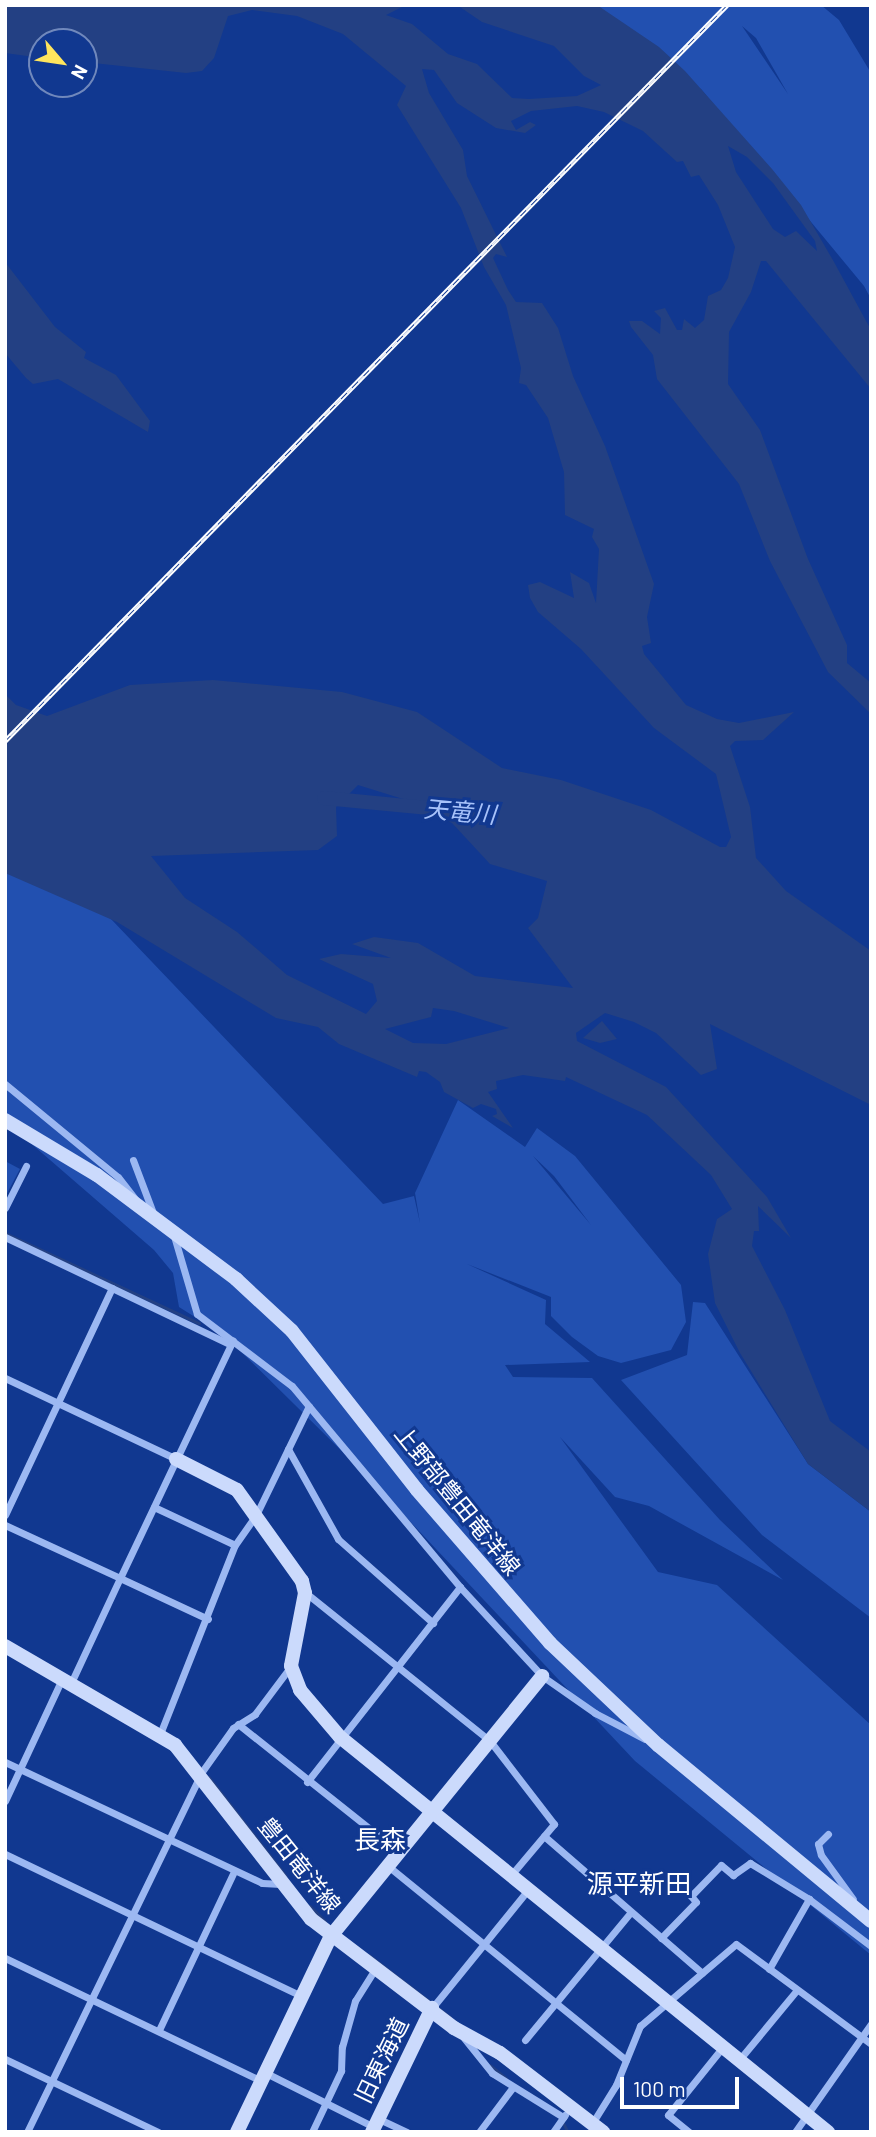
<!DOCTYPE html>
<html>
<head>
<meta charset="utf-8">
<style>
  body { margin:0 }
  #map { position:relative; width:876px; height:2137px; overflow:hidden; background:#113890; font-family:Barlow,"Noto Sans JP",sans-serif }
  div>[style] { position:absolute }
  .green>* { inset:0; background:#2250b0 }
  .water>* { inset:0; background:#234083 }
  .stream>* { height:2.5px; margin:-1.25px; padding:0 1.25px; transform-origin:1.25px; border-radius:1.25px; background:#234083 }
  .river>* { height:14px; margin:-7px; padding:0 7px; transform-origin:7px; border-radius:7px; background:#234083 }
  .street>* { height:7px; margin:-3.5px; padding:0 3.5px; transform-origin:3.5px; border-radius:3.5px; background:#9cb8f2 }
  .secondary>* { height:14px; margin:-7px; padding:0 7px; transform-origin:7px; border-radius:7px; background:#cbdafc }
  .rail>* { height:5px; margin-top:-2.5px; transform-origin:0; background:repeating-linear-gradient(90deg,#113890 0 8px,#fff 0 16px); box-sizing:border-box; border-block:2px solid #fff }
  span { translate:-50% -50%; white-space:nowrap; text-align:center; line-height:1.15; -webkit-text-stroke:6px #113890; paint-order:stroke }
  .street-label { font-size:23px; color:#fff }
  .water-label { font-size:24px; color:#a7c2fa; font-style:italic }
  .quarter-label { font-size:26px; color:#fff }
  .frame { position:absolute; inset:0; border:7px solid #fff; pointer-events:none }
  .north { position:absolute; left:28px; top:28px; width:70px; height:70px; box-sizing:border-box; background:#113890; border:2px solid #7088bc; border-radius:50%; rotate:119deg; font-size:19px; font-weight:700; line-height:28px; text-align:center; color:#fff }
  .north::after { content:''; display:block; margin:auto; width:24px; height:32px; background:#ffe55d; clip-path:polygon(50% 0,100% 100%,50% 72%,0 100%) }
  .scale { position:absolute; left:620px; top:2077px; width:119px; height:32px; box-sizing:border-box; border:4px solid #fff; border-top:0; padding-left:9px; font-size:21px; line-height:24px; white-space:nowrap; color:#fff; -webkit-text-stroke:5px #113890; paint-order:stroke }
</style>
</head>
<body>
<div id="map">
  <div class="green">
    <div style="clip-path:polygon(evenodd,569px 5px,821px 5px,839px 20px,871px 73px,871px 299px,864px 286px,701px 89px,569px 5px,742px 26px,756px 38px,788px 94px,742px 26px)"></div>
    <div style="clip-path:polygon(evenodd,5px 859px,111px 919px,383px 1204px,414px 1196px,420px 1223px,415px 1193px,458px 1100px,525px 1147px,537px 1128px,575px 1156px,681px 1285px,686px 1322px,671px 1350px,621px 1363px,598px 1356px,572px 1337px,551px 1316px,551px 1297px,467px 1264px,546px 1300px,545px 1324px,590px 1362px,505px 1365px,513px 1377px,592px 1378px,720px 1520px,783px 1580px,649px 1506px,615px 1497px,560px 1437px,658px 1572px,717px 1585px,871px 1725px,871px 1955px,635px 1761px,374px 1483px,225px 1336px,179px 1307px,173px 1273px,154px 1250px,5px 1121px,5px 859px,533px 1156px,554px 1176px,591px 1225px,533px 1156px)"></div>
    <div style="clip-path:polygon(5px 1161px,20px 1169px,5px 1197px)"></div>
    <div style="clip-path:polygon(693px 1302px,705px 1303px,808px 1464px,871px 1512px,871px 1618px,762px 1535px,621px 1380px,687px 1355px)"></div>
  </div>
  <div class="water">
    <div style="clip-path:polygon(evenodd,5px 5px,406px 5px,386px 15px,412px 24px,448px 54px,477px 64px,512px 98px,529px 99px,577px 96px,601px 85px,584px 76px,554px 46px,482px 22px,457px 5px,597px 5px,659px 47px,685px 71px,772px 169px,801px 205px,834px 262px,871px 330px,871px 389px,766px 261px,761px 261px,751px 292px,729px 332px,728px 384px,760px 430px,808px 559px,847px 645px,847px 663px,871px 683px,871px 714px,828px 672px,770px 561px,739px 484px,657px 379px,653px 355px,631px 327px,629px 321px,642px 321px,660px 334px,661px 318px,654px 311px,665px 308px,677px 330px,682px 330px,684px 319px,695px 328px,704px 320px,708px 296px,721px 290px,728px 278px,735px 247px,718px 205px,699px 175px,691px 177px,683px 161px,677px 162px,643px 131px,604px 112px,577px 106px,531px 111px,511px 121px,516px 130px,530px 122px,536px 125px,525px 133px,496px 128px,457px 103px,434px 70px,422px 69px,429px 93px,463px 150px,467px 176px,507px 257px,496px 254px,493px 258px,508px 290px,516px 302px,542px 303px,558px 328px,573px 376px,605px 446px,654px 584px,647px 617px,651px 643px,642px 646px,644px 654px,686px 705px,717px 719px,739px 723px,794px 712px,763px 740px,735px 741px,730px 746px,750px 807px,756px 858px,786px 891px,871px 951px,871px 1105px,710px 1024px,717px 1069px,701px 1075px,656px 1033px,634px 1022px,605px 1013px,576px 1033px,577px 1041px,666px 1087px,767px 1197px,791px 1238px,758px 1206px,759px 1231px,754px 1231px,752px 1246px,785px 1310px,830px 1421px,871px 1452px,871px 1512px,808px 1464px,740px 1353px,715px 1303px,708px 1254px,717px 1219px,732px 1209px,711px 1175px,647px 1115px,566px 1077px,565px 1081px,523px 1075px,496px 1081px,497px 1089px,488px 1092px,513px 1128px,492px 1116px,497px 1114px,496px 1109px,481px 1104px,473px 1108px,444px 1092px,440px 1082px,426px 1072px,419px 1071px,417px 1077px,339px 1044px,318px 1027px,276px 1018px,117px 922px,5px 873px,5px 694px,16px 705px,47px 716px,130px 685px,213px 680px,342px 692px,417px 712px,502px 768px,561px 780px,651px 810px,720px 847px,726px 847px,731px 837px,716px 774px,654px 728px,581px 649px,538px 612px,530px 598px,528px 585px,540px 582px,574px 598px,570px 572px,589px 583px,596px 603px,599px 549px,592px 537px,594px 529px,565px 515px,564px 472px,548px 418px,526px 385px,519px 383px,521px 368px,506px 305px,484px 267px,461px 208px,397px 105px,406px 86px,343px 34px,297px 16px,252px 10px,228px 16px,214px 58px,202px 71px,186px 73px,84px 62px,84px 42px,42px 42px,42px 58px,5px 53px,5px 5px,728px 146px,747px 157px,773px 183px,815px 241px,817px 251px,796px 231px,785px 237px,773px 229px,736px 172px,728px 146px,5px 5px,358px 785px,403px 799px,452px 823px,490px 864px,547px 881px,538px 918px,528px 928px,573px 988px,475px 976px,418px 943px,374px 937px,352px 944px,391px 958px,341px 954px,319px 959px,373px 984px,377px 1001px,366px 1014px,287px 975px,237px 932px,185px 898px,151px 856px,318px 850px,337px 836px,336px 807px,358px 785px,5px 5px,433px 1008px,454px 1011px,509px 1028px,446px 1044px,413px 1043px,385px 1029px,431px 1017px,433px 1008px)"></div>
    <div style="clip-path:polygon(5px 262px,55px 327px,86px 352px,84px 358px,116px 375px,150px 421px,148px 432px,58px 379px,33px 384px,26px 378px,5px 353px)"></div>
    <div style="clip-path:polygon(602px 1021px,617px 1039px,600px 1043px,583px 1038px)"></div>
  </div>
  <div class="stream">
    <div style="left:5px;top:1233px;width:214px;rotate:24.9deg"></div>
    <div style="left:209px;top:1777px;width:125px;rotate:52.1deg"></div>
    <div style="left:310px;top:1906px;width:21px;rotate:45deg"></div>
    <div style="left:369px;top:1955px;width:102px;rotate:37.4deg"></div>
    <div style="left:490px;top:2065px;width:21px;rotate:39deg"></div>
    <div style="left:563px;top:2122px;width:11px;rotate:63deg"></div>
  </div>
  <div class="river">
    <div style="left:324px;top:798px;width:116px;rotate:5.5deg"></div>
  </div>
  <div class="street">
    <div style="left:5px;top:1084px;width:146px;rotate:39.5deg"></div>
    <div style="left:118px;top:1177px;width:29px;rotate:52deg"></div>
    <div style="left:133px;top:1160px;width:57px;rotate:69.3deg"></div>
    <div style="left:5px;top:1208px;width:47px;rotate:-63.4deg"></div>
    <div style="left:174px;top:1236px;width:81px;rotate:73.6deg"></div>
    <div style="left:197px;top:1314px;width:119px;rotate:37.2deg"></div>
    <div style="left:292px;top:1386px;width:262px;rotate:50.1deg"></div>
    <div style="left:460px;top:1587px;width:121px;rotate:47.3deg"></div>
    <div style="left:542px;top:1676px;width:65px;rotate:34.9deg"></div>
    <div style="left:595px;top:1713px;width:56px;rotate:27.5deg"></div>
    <div style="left:5px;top:1237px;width:250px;rotate:25.5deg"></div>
    <div style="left:5px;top:1378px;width:189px;rotate:25.3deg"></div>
    <div style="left:288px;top:1449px;width:103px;rotate:60.9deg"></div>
    <div style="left:338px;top:1539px;width:127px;rotate:41.5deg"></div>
    <div style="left:154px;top:1507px;width:89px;rotate:25.1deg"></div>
    <div style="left:5px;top:1515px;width:251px;rotate:-64.8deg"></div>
    <div style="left:5px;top:1525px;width:127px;rotate:24.7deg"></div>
    <div style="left:120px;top:1578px;width:263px;rotate:-64.6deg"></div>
    <div style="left:306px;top:1593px;width:236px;rotate:38.8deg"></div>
    <div style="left:490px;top:1741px;width:105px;rotate:52.4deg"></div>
    <div style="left:554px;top:1824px;width:67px;rotate:130.1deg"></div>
    <div style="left:71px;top:1683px;width:116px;rotate:-65deg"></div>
    <div style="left:120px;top:1578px;width:97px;rotate:25deg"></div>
    <div style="left:238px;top:1724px;width:206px;rotate:38.5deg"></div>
    <div style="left:160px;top:1734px;width:203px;rotate:-68.4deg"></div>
    <div style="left:235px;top:1545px;width:37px;rotate:-55deg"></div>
    <div style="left:256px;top:1515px;width:121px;rotate:-64.1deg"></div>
    <div style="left:5px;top:1762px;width:284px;rotate:25.2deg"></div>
    <div style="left:262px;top:1883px;width:19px;rotate:3deg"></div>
    <div style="left:307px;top:1782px;width:248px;rotate:-51.9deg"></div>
    <div style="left:5px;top:1801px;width:135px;rotate:-65deg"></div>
    <div style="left:828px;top:1834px;width:14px;rotate:135deg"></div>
    <div style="left:818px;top:1844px;width:11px;rotate:75deg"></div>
    <div style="left:821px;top:1855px;width:54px;rotate:54deg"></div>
    <div style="left:544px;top:1836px;width:209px;rotate:40.9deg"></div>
    <div style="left:5px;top:1854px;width:329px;rotate:25.6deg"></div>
    <div style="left:388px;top:1866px;width:307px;rotate:39.2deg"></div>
    <div style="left:661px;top:1938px;width:50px;rotate:-45.8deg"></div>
    <div style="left:696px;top:1902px;width:8px;rotate:-130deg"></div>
    <div style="left:691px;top:1896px;width:43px;rotate:-45.9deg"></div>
    <div style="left:721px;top:1865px;width:16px;rotate:40deg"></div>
    <div style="left:733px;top:1875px;width:21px;rotate:-35deg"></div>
    <div style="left:750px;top:1863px;width:69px;rotate:31.4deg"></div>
    <div style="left:809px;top:1899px;width:78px;rotate:37.2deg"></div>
    <div style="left:5px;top:1958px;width:285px;rotate:25.6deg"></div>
    <div style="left:769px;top:1969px;width:81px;rotate:-60.3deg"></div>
    <div style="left:432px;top:2008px;width:151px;rotate:-50.9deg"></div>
    <div style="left:159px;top:2030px;width:176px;rotate:-64.7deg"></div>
    <div style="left:464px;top:2038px;width:45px;rotate:51.3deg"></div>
    <div style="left:492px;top:2073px;width:84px;rotate:31.8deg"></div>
    <div style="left:525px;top:2040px;width:165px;rotate:-50.4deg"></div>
    <div style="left:5px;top:2059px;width:170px;rotate:25.5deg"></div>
    <div style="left:739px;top:2060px;width:91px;rotate:-50.4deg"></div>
    <div style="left:266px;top:2073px;width:121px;rotate:26.6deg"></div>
    <div style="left:379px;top:2119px;width:31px;rotate:25deg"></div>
    <div style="left:593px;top:2122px;width:44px;rotate:-58.1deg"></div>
    <div style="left:616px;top:2085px;width:64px;rotate:-67.9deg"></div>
    <div style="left:640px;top:2026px;width:126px;rotate:-40.5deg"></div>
    <div style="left:736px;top:1944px;width:168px;rotate:36.5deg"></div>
    <div style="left:27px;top:2132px;width:399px;rotate:-64.1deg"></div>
    <div style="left:201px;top:1773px;width:55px;rotate:-54.6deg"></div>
    <div style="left:233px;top:1728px;width:26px;rotate:-32deg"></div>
    <div style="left:255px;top:1714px;width:60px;rotate:-53.1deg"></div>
    <div style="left:312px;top:2132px;width:68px;rotate:-64.6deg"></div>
    <div style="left:341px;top:2071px;width:24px;rotate:-88deg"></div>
    <div style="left:342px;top:2047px;width:48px;rotate:-74.2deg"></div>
    <div style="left:355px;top:2001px;width:38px;rotate:-58deg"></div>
    <div style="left:479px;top:2132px;width:56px;rotate:-52.9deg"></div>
    <div style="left:553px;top:2132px;width:21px;rotate:-55deg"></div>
    <div style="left:689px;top:2132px;width:27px;rotate:-141deg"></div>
    <div style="left:668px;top:2115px;width:86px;rotate:-51.1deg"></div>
    <div style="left:795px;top:2132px;width:132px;rotate:-54.9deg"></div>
  </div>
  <div class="secondary">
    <div style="left:5px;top:1120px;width:107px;rotate:30.9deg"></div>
    <div style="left:97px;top:1175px;width:174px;rotate:36.8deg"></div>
    <div style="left:236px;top:1279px;width:76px;rotate:42.9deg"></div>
    <div style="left:292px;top:1331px;width:202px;rotate:51.8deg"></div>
    <div style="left:417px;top:1490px;width:203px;rotate:49deg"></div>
    <div style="left:550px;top:1643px;width:149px;rotate:43.4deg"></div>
    <div style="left:658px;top:1745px;width:276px;rotate:39.6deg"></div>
    <div style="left:176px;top:1459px;width:68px;rotate:26.9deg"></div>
    <div style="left:237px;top:1490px;width:112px;rotate:54.5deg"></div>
    <div style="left:302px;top:1581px;width:12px;rotate:76deg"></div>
    <div style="left:305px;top:1593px;width:74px;rotate:100.9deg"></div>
    <div style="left:291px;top:1666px;width:26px;rotate:69deg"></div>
    <div style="left:300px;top:1690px;width:62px;rotate:49.6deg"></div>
    <div style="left:340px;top:1737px;width:628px;rotate:38.99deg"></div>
    <div style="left:5px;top:1646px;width:197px;rotate:30.2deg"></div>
    <div style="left:175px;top:1745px;width:221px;rotate:52deg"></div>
    <div style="left:311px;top:1919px;width:180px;rotate:37.3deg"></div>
    <div style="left:454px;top:2028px;width:52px;rotate:28.5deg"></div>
    <div style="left:500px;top:2053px;width:130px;rotate:37.5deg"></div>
    <div style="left:237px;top:2132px;width:217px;rotate:-64.4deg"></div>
    <div style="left:331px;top:1936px;width:335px;rotate:-50.9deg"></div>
    <div style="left:372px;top:2132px;width:138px;rotate:-64.2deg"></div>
  </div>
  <div class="rail">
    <div style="left:5px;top:741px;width:1031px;rotate:-45.55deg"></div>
  </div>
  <div class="street-label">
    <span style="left:458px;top:1500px;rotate:51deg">上野部豊田竜洋線</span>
    <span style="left:300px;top:1865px;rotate:51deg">豊田竜洋線</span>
    <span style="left:381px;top:2060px;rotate:-64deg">旧東海道</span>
  </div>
  <div class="water-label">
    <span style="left:460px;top:811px;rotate:5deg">天竜川</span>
  </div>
  <div class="quarter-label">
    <span style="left:380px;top:1839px">長森</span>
    <span style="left:639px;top:1883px">源平新田</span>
  </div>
  <div class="frame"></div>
  <div class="north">N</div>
  <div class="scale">100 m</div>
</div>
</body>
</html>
